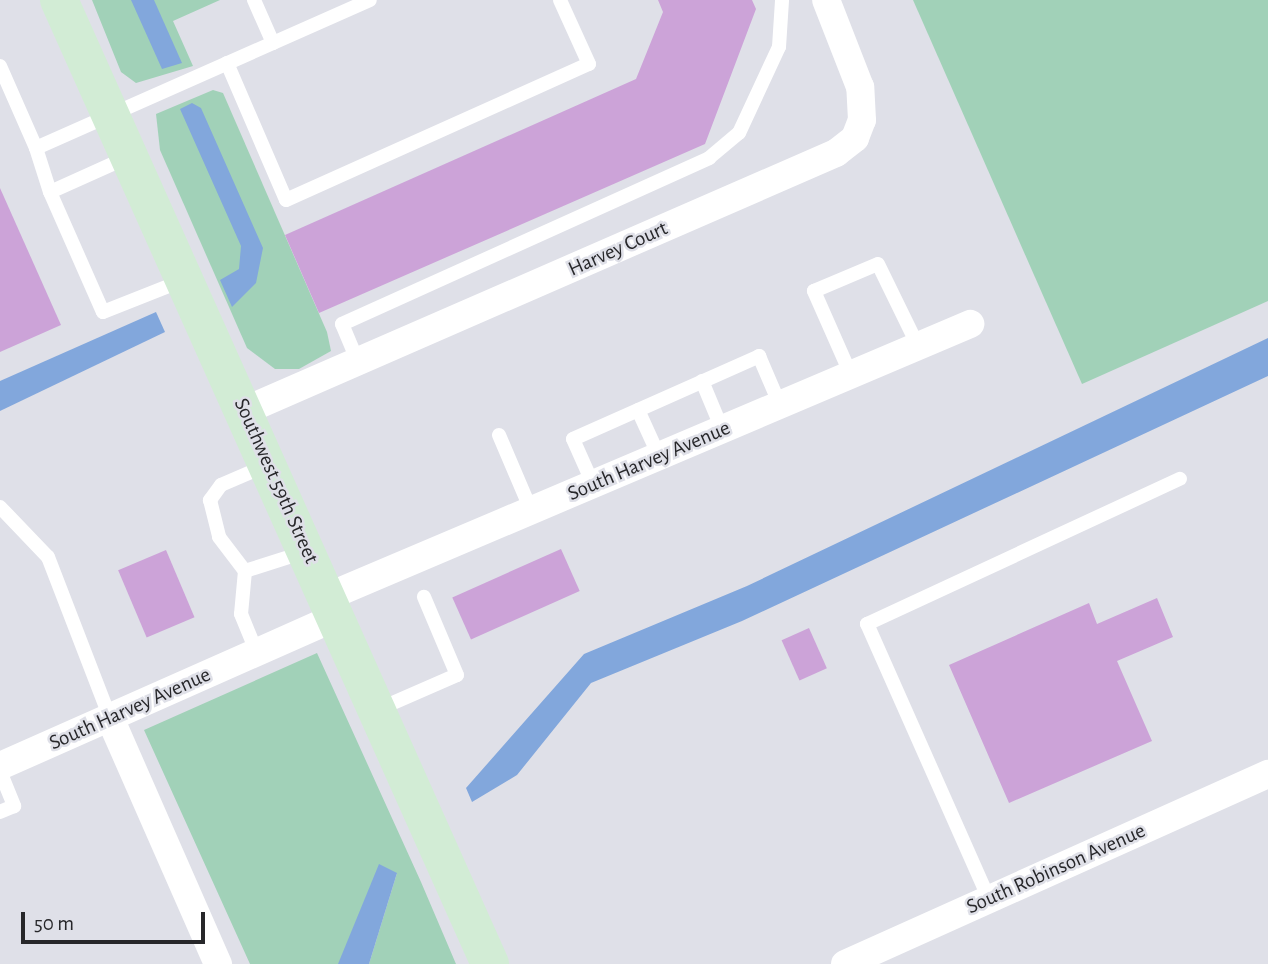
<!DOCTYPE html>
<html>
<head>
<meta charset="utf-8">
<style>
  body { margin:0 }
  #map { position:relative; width:1268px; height:964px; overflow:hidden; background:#dfe0e8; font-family:"Alegreya Sans",sans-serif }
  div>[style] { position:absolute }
  .green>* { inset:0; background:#a1d1b8 }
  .water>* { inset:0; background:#82a7dc }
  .building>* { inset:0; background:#cca3d8; transform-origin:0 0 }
  .service>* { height:14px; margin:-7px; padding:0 7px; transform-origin:7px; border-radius:7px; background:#fff }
  .minor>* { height:28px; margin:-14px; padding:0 14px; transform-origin:14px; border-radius:14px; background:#fff }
  .secondary>* { height:38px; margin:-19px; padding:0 19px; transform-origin:19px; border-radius:19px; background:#d2ecd5 }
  span { translate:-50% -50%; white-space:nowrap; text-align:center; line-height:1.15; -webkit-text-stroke:5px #dfe0e8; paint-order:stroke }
  .street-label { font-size:21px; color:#27272a }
  .scale { position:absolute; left:21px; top:912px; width:184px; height:32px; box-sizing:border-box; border:4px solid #27272a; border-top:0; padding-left:9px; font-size:21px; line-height:24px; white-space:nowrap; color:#27272a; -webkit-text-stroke:5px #dfe0e8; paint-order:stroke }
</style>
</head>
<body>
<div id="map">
  <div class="green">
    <div style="clip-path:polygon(92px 0,220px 0,173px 21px,193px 66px,136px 83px,121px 72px)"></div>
    <div style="clip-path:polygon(913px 0,1268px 0,1268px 301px,1082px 384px)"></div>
    <div style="clip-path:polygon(213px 90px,223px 93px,327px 332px,331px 351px,299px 369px,275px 369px,247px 348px,160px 150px,156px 114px)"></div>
    <div style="clip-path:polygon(317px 653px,421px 882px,456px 964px,369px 964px,397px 873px,339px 964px,250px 964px,144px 730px)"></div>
  </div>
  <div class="water">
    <div style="clip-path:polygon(131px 0,154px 0,182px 63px,162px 69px)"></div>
    <div style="clip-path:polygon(192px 103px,201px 108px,263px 248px,256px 283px,232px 307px,220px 280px,239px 269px,241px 246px,180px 109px)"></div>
    <div style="clip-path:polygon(156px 312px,165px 332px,0 411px,0 381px)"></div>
    <div style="clip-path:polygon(1268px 338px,1268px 376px,742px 621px,591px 683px,517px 775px,472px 802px,466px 788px,584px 654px,747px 586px)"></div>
    <div style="clip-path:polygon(379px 864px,397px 873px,369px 964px,338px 964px)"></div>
  </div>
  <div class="building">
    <div style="clip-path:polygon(658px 0,752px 0,756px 9px,705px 144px,319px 313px,285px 235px,636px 79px,663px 12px)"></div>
    <div style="clip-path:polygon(0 188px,61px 325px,0 352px)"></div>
    <div style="left:561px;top:549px;width:46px;height:119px;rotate:66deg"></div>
    <div style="left:166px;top:550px;width:73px;height:52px;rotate:67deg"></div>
    <div style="clip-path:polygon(1157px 598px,1173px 637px,1117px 661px,1152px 741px,1009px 803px,949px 665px,1089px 603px,1097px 624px)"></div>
    <div style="left:809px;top:628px;width:44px;height:30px;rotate:66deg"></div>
  </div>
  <div class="service">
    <div style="left:254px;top:0;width:47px;rotate:66.2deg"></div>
    <div style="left:227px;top:63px;width:149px;rotate:66.7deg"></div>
    <div style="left:286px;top:200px;width:332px;rotate:-24.2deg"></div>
    <div style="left:589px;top:64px;width:70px;rotate:-114.4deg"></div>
    <div style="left:0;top:66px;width:90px;rotate:66.3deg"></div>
    <div style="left:128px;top:157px;width:85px;rotate:155.8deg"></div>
    <div style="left:50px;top:192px;width:131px;rotate:66.2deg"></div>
    <div style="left:103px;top:312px;width:87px;rotate:-21.6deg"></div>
    <div style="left:50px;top:192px;width:46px;rotate:-107.7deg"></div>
    <div style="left:36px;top:148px;width:365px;rotate:-23.9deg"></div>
    <div style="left:358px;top:362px;width:41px;rotate:-112.8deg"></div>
    <div style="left:342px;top:324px;width:403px;rotate:-24.3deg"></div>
    <div style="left:709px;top:158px;width:39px;rotate:-40deg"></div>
    <div style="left:739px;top:133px;width:95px;rotate:-65.1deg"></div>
    <div style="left:779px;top:47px;width:47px;rotate:-86.3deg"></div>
    <div style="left:851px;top:375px;width:92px;rotate:-113.8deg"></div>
    <div style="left:814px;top:291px;width:69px;rotate:-22.9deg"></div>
    <div style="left:878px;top:264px;width:91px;rotate:64deg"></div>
    <div style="left:702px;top:381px;width:52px;rotate:67.4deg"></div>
    <div style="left:638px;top:410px;width:51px;rotate:65.5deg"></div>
    <div style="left:499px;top:435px;width:82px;rotate:66.9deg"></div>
    <div style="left:267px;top:465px;width:50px;rotate:156.5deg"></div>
    <div style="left:221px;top:485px;width:19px;rotate:126deg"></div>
    <div style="left:210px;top:500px;width:38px;rotate:76deg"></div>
    <div style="left:219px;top:537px;width:43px;rotate:52.6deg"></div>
    <div style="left:245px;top:571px;width:63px;rotate:-17.6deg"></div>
    <div style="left:593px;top:484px;width:49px;rotate:-114deg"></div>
    <div style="left:573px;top:439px;width:204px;rotate:-24deg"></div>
    <div style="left:759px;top:356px;width:53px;rotate:66.8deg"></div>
    <div style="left:0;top:507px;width:69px;rotate:46.2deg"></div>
    <div style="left:48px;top:557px;width:173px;rotate:68.9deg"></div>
    <div style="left:245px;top:571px;width:43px;rotate:95.3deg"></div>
    <div style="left:241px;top:614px;width:42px;rotate:67.7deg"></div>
    <div style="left:379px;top:709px;width:85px;rotate:-23.6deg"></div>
    <div style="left:457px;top:675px;width:85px;rotate:-112.9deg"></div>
    <div style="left:0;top:771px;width:38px;rotate:68deg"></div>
    <div style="left:14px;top:806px;width:15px;rotate:157deg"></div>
    <div style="left:989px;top:899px;width:301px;rotate:-113.9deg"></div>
    <div style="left:867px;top:624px;width:345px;rotate:-24.9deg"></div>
  </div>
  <div class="minor">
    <div style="left:244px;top:411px;width:646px;rotate:-23.55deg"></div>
    <div style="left:836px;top:153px;width:24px;rotate:-38deg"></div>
    <div style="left:855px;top:138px;width:19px;rotate:-69deg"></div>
    <div style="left:862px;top:120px;width:33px;rotate:-93deg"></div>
    <div style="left:860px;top:87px;width:93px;rotate:-111.3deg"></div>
    <div style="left:327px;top:597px;width:699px;rotate:-23deg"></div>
    <div style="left:110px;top:718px;width:269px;rotate:66.3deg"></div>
    <div style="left:0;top:766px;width:368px;rotate:-23.9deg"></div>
    <div style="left:845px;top:964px;width:464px;rotate:-24.2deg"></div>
  </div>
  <div class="secondary">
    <div style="left:59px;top:0;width:1056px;rotate:65.91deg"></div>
  </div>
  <div class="street-label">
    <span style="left:618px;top:249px;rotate:-24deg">Harvey Court</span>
    <span style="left:649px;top:461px;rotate:-23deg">South Harvey Avenue</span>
    <span style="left:276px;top:481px;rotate:66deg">Southwest 59th Street</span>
    <span style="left:130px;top:709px;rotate:-24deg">South Harvey Avenue</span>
    <span style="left:1056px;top:869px;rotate:-24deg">South Robinson Avenue</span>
  </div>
  <div class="scale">50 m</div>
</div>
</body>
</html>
